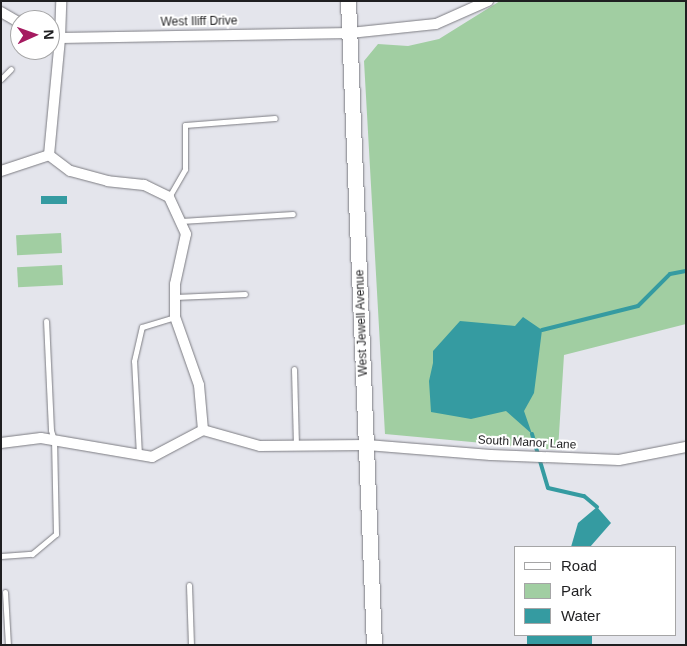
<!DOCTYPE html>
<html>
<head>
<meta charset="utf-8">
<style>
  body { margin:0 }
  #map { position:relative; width:687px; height:646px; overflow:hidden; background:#e4e5ec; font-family:Helvetica,sans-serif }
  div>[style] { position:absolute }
  .green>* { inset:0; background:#a1cea2; transform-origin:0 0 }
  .water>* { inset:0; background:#359ba1; transform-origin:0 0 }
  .stream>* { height:4px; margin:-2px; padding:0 2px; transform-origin:2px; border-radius:2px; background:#359ba1 }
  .roads { filter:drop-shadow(0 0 1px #7c7c82) drop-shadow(0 0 1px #7c7c82) }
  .service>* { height:5px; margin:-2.5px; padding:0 2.5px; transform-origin:2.5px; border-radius:2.5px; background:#fff }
  .minor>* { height:10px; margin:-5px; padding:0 5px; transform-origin:5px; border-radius:5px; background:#fff }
  .secondary>* { height:15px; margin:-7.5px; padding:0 7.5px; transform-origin:7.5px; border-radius:7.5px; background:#fff }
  span { translate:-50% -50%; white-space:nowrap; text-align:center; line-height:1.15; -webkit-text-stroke:4px #fff; paint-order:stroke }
  .street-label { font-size:12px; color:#1f1f21 }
  .frame { position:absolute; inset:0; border:2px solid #1f1f21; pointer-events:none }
  .legend { position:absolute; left:514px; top:546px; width:162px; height:90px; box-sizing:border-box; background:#fff; border:1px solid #a5a5a6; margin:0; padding:6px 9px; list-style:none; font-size:15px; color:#1f1f21 }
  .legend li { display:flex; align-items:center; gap:10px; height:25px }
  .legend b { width:25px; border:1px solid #a5a5a6 }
  .north { position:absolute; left:10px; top:10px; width:50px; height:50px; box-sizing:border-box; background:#fff; border:1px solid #a5a5a6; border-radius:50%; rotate:88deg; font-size:14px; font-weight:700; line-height:20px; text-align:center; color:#1f1f21 }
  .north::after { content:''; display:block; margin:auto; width:18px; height:22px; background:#a51a60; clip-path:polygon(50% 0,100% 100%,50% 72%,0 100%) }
</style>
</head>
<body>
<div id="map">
  <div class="green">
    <div style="clip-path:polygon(500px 1px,686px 1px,686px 324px,564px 355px,558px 450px,385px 434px,364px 61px,378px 44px,408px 46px,439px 39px)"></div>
    <div style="left:61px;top:233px;width:20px;height:45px;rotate:87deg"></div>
    <div style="left:62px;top:265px;width:20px;height:45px;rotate:87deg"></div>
  </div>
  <div class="water">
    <div style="left:67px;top:196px;width:8px;height:26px;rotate:90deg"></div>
    <div style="clip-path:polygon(523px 317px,542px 330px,534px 393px,524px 411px,532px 434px,506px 411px,471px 419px,431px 412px,429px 381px,433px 363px,433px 351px,460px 321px,515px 326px)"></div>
    <div style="clip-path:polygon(597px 507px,611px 523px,590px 547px,571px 547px,578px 523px)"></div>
    <div style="left:527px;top:635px;width:65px;height:10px"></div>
  </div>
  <div class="stream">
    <div style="left:542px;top:330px;width:99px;rotate:-14deg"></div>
    <div style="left:638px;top:306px;width:45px;rotate:-45deg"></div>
    <div style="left:670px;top:274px;width:16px;rotate:-11deg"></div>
    <div style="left:532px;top:434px;width:56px;rotate:73.5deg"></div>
    <div style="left:548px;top:488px;width:37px;rotate:13deg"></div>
    <div style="left:584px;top:496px;width:17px;rotate:40deg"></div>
  </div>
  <div class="roads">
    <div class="service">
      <div style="left:1px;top:79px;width:14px;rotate:-45deg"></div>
      <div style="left:169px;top:197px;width:32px;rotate:-60deg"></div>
      <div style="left:185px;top:169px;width:44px;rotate:-90deg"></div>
      <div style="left:185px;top:125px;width:90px;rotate:-4.4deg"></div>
      <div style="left:181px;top:221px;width:112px;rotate:-3.6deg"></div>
      <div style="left:175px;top:297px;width:70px;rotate:-2.5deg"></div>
      <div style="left:294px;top:369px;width:76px;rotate:88.5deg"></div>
      <div style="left:139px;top:455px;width:94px;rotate:-93deg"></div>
      <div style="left:134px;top:361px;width:35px;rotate:-77deg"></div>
      <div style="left:142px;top:327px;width:34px;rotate:-17deg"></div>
      <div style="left:1px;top:556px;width:31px;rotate:-4deg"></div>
      <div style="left:32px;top:554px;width:31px;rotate:-40deg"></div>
      <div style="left:56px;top:534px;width:94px;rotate:-91.2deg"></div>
      <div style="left:54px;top:440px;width:10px;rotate:-107deg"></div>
      <div style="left:51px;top:430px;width:109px;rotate:-92.6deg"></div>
      <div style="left:189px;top:585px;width:60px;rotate:88.1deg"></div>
      <div style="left:5px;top:592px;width:53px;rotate:86.8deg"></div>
    </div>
    <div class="minor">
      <div style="left:1px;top:12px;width:22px;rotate:30deg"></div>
      <div style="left:50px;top:35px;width:10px;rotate:17deg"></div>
      <div style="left:60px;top:38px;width:290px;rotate:-1deg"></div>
      <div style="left:350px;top:33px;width:86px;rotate:-6deg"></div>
      <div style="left:436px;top:24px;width:57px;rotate:-23.9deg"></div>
      <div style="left:49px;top:155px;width:118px;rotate:-84.6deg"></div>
      <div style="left:60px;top:38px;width:37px;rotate:-88deg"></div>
      <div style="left:1px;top:171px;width:51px;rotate:-18.4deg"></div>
      <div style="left:203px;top:430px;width:59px;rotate:15.7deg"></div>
      <div style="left:260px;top:446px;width:107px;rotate:-0.5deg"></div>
      <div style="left:367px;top:445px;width:124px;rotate:4.6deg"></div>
      <div style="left:491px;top:455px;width:128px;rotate:2.2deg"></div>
      <div style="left:619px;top:460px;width:68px;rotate:-11deg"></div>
      <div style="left:1px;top:443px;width:40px;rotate:-7.1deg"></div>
      <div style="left:41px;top:438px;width:113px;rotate:9.7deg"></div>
      <div style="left:152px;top:457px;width:58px;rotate:-27.9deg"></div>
      <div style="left:203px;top:430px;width:45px;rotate:-95.1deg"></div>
      <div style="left:199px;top:385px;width:72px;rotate:-109.4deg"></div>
      <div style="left:175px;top:317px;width:33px;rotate:-90deg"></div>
      <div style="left:175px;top:284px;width:51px;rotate:-77.6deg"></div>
      <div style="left:186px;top:234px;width:41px;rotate:-114.7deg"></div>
      <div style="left:169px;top:197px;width:28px;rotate:-154deg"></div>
      <div style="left:144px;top:185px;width:36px;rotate:-174deg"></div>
      <div style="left:108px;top:181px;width:39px;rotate:-165deg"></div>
      <div style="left:70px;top:171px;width:26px;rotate:-143deg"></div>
    </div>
    <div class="secondary">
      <div style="left:348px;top:1px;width:645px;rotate:87.69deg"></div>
    </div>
  </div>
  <div class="street-label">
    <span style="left:199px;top:22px;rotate:-1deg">West Iliff Drive</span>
    <span style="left:362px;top:323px;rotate:-92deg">West Jewell Avenue</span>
    <span style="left:527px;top:443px;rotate:3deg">South Manor Lane</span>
  </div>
  <div class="frame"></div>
  <ul class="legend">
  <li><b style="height:6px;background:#fff"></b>Road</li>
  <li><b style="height:14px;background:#a1cea2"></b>Park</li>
  <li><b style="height:14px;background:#359ba1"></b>Water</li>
  </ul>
  <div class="north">N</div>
</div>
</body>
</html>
